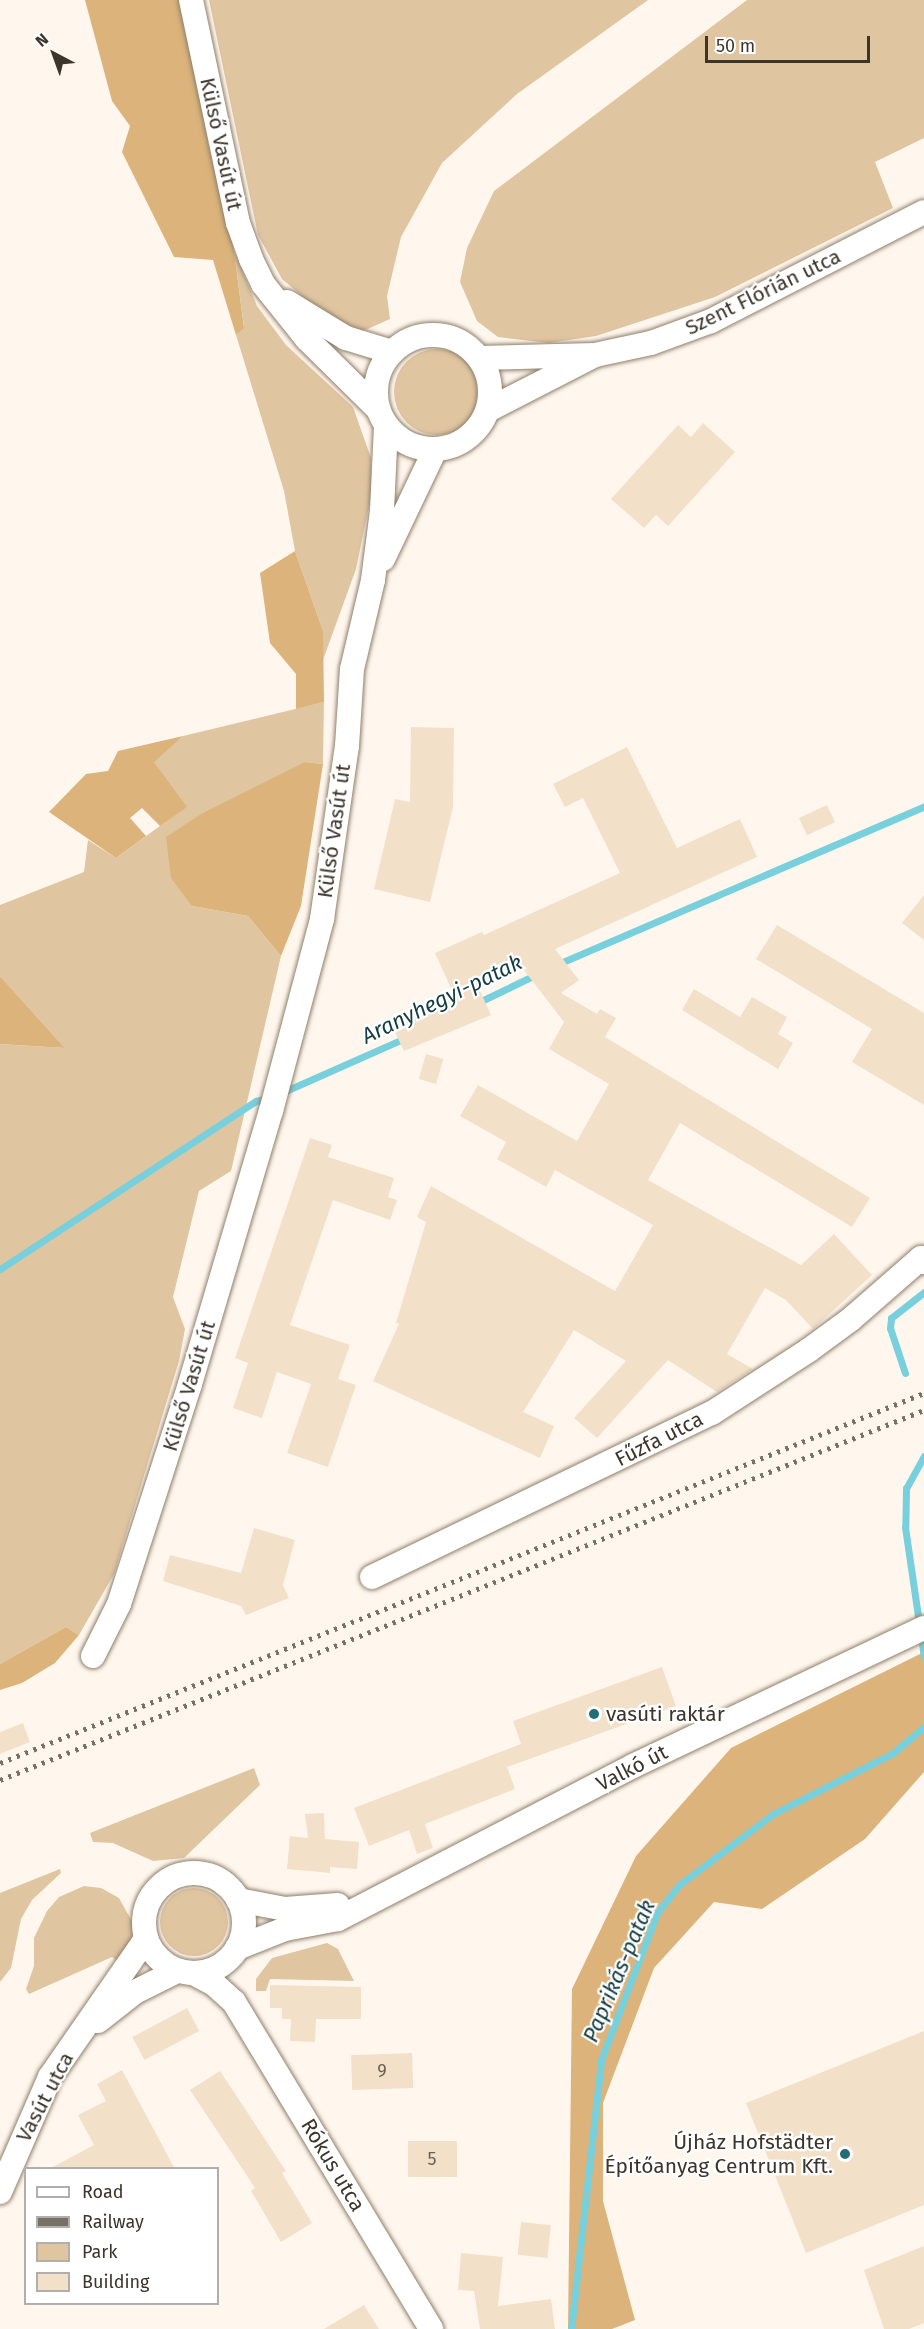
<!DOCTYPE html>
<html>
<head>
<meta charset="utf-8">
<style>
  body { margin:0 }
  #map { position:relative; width:924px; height:2329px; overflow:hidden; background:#fff7ee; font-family:"Fira Sans",sans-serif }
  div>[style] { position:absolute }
  .green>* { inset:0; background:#e0c5a1 }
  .round { border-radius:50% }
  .forest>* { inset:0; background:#dbb37b }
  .stream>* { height:7px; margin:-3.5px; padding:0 3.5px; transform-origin:3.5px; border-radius:3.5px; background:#78d0dc }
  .building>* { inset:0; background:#f3e0c8; transform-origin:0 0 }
  .roads { filter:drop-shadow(0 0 2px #8f7f69) drop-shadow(0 0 2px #8f7f69) }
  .minor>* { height:24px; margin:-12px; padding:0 12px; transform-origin:12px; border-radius:12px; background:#fff }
  .minor>.ring { margin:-12px; padding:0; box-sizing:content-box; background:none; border:24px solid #fff; border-radius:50% }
  .rail>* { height:4.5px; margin-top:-2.25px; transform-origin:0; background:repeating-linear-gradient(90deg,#777067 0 3px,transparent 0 9px) }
  .dots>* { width:16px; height:16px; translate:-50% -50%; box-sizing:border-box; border:3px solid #fff; border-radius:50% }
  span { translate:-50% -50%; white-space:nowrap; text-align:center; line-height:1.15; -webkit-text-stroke:4.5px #fff; paint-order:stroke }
  .number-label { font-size:18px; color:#6a6053 }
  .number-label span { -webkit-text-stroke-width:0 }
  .street-label { font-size:21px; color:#3c352c }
  .poi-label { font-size:21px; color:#3c352c }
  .left { translate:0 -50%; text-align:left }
  .right { translate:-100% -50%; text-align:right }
  .water-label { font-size:22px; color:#133d43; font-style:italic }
  .legend { position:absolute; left:24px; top:2167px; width:195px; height:138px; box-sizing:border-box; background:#fff; border:2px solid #b1aeab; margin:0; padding:8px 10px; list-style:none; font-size:18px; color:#3c352c }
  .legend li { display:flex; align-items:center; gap:12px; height:30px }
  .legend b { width:30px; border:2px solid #b1aeab }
  .north { position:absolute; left:24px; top:24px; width:60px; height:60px; -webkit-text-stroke:4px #fff; paint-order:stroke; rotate:319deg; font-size:16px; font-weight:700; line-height:24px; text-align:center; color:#3c352c }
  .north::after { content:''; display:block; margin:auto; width:21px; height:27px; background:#3c352c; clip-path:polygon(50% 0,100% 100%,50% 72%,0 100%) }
  .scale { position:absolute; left:705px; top:36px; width:165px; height:27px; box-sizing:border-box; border:3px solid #3c352c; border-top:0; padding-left:8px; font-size:18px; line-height:21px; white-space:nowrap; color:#3c352c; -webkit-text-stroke:4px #fff; paint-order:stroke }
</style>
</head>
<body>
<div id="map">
  <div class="green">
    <div style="clip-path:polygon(209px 0,648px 0,517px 94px,442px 163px,401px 237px,387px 296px,390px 319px,363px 331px,323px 314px,282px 279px,258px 235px)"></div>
    <div style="clip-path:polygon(747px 0,924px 0,924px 138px,875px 162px,893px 208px,715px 297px,596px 336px,548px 343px,498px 337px,477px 321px,460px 282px,467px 248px,494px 191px)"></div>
    <div style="clip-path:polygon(234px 251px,257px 306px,286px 345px,353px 407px,371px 458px,371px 496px,356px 569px,323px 660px,323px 631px,295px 551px,284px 491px,236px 335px,244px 327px)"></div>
    <div class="round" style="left:394px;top:349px;width:86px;height:86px"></div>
    <div style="clip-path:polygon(324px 702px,323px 764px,305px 762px,192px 906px,248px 916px,281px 956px,231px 1171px,199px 1191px,173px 1297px,185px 1329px,179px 1361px,114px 1574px,79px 1635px,66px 1627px,0 1664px,0 1044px,65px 1048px,0 976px,0 905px,84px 872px,88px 840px,116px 858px,186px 807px,153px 761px,183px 736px)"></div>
    <div style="clip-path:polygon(254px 1768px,260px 1785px,184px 1858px,153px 1861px,113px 1843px,93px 1842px,90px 1833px)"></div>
    <div style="clip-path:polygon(60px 1869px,61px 1873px,32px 1900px,21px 1919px,11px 1968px,0 1982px,0 1893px)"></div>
    <div style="clip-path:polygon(84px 1886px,101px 1888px,119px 1898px,134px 1925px,129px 1948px,120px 1963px,112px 1957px,29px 1994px,26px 1989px,34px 1966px,34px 1938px,47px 1911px,59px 1897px)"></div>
    <div class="round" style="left:160px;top:1888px;width:68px;height:68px"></div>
    <div style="clip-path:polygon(327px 1943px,338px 1949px,354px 1981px,270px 1979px,266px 1991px,256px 1991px,256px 1979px,272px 1958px)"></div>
  </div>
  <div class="forest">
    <div style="clip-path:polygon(85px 0,179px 0,234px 251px,244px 328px,236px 335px,213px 260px,174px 257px,122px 152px,130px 126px,112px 101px)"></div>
    <div style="clip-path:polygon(295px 551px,323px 631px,324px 702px,296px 709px,296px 674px,270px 643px,260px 573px)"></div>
    <div style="clip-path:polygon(183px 736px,154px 762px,187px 807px,160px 826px,142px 808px,130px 818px,146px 836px,116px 858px,49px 812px,86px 774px,108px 771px,118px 751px)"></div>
    <div style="clip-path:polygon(305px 762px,323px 764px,301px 906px,281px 956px,248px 916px,192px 906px,171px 878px,166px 837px,203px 813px)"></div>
    <div style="clip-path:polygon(0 976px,65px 1048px,0 1044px)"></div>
    <div style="clip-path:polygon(66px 1627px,79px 1635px,55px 1663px,22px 1683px,0 1690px,0 1664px)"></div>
    <div style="clip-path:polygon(924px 1652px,924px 1772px,865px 1839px,762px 1909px,714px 1902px,654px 1968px,603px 2103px,603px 2201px,635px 2320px,612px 2329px,568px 2329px,572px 1989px,636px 1856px,731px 1748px)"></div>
  </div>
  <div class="stream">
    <div style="left:558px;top:964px;width:399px;rotate:-23.3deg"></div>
    <div style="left:477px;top:1003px;width:67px;rotate:-25.8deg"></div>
    <div style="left:281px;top:1093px;width:136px;rotate:-23.9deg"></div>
    <div style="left:0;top:1269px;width:306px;rotate:-33.3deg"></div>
    <div style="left:256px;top:1101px;width:16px;rotate:-15deg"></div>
    <div style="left:905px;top:1373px;width:47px;rotate:-108.4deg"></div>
    <div style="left:890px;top:1328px;width:10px;rotate:-84deg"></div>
    <div style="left:891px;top:1318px;width:42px;rotate:-38.2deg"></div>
    <div style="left:924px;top:1456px;width:37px;rotate:119deg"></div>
    <div style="left:906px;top:1488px;width:39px;rotate:91deg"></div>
    <div style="left:905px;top:1527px;width:131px;rotate:81.7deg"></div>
    <div style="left:571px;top:2329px;width:271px;rotate:-83.6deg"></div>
    <div style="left:601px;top:2060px;width:157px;rotate:-69.1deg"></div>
    <div style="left:657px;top:1913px;width:36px;rotate:-52deg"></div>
    <div style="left:679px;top:1885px;width:118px;rotate:-37.1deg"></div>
    <div style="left:773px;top:1814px;width:135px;rotate:-26.9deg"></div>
    <div style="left:893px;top:1753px;width:40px;rotate:-40deg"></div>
  </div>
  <div class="building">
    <div style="clip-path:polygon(703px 423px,735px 452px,668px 526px,656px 515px,644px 528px,611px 499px,678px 425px,691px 437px)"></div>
    <div style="clip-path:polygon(411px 727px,454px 728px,453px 807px,430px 902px,374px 889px,395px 799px,410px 802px)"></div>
    <div style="clip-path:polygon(627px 747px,677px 848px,740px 819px,757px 857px,555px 949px,579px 980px,561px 993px,597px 1014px,600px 1009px,616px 1018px,605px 1037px,870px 1198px,852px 1227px,680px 1123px,648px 1180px,801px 1265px,834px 1234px,872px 1275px,813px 1329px,786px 1300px,765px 1288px,727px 1354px,753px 1369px,717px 1392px,668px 1360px,597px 1438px,574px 1418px,626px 1361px,574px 1330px,523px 1412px,554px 1426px,540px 1458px,373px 1381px,399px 1324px,396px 1323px,426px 1222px,417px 1217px,431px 1186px,615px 1291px,653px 1225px,555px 1170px,546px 1187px,497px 1159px,506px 1142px,460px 1116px,478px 1085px,577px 1141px,609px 1084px,549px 1049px,564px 1022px,520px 965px,477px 984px,491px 1015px,404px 1051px,391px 1024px,454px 995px,435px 953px,482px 932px,484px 935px,620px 873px,583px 798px,565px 807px,553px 784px)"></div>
    <div style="left:827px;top:805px;width:19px;height:31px;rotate:65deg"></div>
    <div style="clip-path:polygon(924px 895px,924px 940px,902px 923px)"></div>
    <div style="clip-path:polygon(777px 925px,924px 1013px,924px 1105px,852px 1062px,872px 1029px,756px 959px)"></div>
    <div style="clip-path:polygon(694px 989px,740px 1017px,752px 997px,787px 1017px,778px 1034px,793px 1043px,778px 1069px,682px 1010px)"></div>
    <div style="left:426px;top:1054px;width:18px;height:26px;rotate:16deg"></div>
    <div style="clip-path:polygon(310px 1138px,332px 1145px,328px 1157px,394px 1178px,388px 1197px,397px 1200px,390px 1220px,333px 1200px,290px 1325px,350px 1345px,338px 1379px,356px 1385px,328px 1467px,287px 1453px,311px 1384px,277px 1372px,262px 1418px,233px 1408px,248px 1363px,235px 1358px)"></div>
    <div style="clip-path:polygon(254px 1528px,295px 1540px,283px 1585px,289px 1598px,246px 1615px,241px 1606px,163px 1581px,170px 1555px,241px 1573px)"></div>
    <div style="clip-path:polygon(662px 1667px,676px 1706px,507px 1767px,515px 1789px,425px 1824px,433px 1848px,417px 1854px,409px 1830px,369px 1846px,354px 1808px,521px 1744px,513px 1721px)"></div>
    <div style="clip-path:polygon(23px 1723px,30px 1742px,0 1754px,0 1732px)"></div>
    <div style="clip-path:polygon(324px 1813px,325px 1839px,359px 1842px,357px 1869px,330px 1867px,330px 1873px,287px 1869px,290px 1836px,308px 1838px,305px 1814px)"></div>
    <div style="clip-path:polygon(270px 1985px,361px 1987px,361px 2019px,316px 2019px,315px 2042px,290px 2041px,291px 2019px,282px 2019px,282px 2008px,270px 2008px)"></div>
    <div style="left:187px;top:2008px;width:26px;height:62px;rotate:62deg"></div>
    <div style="clip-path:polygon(924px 2031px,924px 2205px,806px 2253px,746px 2103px)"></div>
    <div style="left:412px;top:2053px;width:35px;height:61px;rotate:88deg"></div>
    <div style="clip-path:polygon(122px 2070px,175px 2169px,49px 2169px,94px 2145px,78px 2115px,106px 2101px,97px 2084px)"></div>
    <div style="clip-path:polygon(220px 2071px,286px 2171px,282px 2173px,312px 2223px,281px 2242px,251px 2191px,255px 2188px,190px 2090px)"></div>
    <div style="left:408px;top:2141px;width:49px;height:36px"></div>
    <div style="left:521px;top:2222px;width:30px;height:33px;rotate:6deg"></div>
    <div style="clip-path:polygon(924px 2246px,924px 2323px,909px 2329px,884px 2329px,864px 2270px)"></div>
    <div style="clip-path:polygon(461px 2253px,503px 2257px,498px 2306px,551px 2299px,555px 2329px,480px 2329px,474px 2291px,458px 2290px)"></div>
    <div style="clip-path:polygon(364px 2305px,379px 2329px,324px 2329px)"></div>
  </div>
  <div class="roads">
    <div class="minor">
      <div style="left:191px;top:0;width:228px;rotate:78.1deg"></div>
      <div style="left:238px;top:223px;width:38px;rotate:70deg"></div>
      <div style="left:251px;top:259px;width:28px;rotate:64deg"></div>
      <div style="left:263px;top:284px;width:70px;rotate:51.3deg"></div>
      <div style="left:307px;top:339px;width:100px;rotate:44.6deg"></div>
      <div style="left:287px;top:302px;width:69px;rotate:31.4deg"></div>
      <div style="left:346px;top:338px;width:48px;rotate:16.9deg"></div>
      <div class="ring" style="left:376px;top:335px;width:90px;height:90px"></div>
      <div style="left:480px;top:358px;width:115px;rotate:-1.5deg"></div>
      <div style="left:595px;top:355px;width:57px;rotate:-12.1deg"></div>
      <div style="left:651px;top:343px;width:64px;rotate:-20.1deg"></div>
      <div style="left:711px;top:321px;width:239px;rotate:-27.1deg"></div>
      <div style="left:488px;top:410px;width:118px;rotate:-27.2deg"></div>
      <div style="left:383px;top:559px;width:121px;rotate:-64.5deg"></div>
      <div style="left:372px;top:1577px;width:377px;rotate:-25.8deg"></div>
      <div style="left:712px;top:1413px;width:116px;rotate:-33deg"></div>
      <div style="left:809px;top:1350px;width:51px;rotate:-36.2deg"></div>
      <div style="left:850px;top:1320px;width:94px;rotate:-41.1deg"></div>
      <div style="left:921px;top:1258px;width:5px;rotate:53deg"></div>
      <div style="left:93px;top:1656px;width:58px;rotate:-63.4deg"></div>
      <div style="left:119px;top:1604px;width:231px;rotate:-72.1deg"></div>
      <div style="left:190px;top:1384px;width:285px;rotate:-73.5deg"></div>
      <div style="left:271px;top:1111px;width:199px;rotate:-75.1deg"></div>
      <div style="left:322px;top:919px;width:175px;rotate:-81.8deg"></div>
      <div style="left:347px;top:746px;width:77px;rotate:-86.3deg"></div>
      <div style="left:352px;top:669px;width:91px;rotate:-76.7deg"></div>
      <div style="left:373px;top:580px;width:70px;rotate:-82.6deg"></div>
      <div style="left:382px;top:511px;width:86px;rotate:-87.3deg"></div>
      <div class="ring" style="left:144px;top:1873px;width:76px;height:76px"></div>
      <div style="left:238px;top:1900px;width:48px;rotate:10.8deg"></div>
      <div style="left:285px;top:1909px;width:53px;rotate:-4.3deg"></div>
      <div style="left:237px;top:1948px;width:52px;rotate:-21.6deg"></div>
      <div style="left:285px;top:1929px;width:54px;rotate:-10.7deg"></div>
      <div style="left:338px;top:1919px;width:332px;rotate:-27.4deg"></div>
      <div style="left:633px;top:1766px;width:322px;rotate:-25.4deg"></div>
      <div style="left:193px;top:1973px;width:24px;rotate:28deg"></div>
      <div style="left:214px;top:1984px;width:27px;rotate:42deg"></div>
      <div style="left:234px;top:2002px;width:382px;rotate:58.9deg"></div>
      <div style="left:98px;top:2021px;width:47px;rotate:-38.1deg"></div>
      <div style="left:135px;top:1992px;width:47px;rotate:-26.6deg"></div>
      <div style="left:0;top:2192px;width:125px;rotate:-66.5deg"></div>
      <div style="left:50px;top:2077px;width:168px;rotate:-55.2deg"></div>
    </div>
  </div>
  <div class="rail">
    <div style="left:0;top:1763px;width:995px;rotate:-21.82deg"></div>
    <div style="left:0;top:1780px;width:995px;rotate:-21.82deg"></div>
  </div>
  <div class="dots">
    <div style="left:594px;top:1714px;background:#226c75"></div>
    <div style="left:845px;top:2154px;background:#226c75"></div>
  </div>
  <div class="number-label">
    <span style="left:382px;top:2071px">9</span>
    <span style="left:432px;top:2159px">5</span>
  </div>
  <div class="street-label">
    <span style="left:221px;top:144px;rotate:78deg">Külső Vasút út</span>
    <span style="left:763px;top:292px;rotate:-26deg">Szent Flórián utca</span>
    <span style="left:334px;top:831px;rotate:-82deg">Külső Vasút út</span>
    <span style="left:189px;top:1386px;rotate:-73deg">Külső Vasút út</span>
    <span style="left:659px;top:1439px;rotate:-27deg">Fűzfa utca</span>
    <span style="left:632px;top:1768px;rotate:-27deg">Valkó út</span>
    <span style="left:45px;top:2097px;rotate:-62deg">Vasút utca</span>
    <span style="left:333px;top:2165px;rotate:59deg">Rókus utca</span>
  </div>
  <div class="poi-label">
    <span class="left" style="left:606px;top:1714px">vasúti raktár</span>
    <span class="right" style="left:833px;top:2154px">Újház Hofstädter<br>Építőanyag Centrum Kft.</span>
  </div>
  <div class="water-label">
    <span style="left:442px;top:999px;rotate:-26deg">Aranyhegyi-patak</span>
    <span style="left:619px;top:1971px;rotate:-67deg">Paprikás-patak</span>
  </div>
  <ul class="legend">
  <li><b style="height:8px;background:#fff"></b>Road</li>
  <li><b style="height:8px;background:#777067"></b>Railway</li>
  <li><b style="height:16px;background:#e0c5a1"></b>Park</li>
  <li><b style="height:16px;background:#f3e0c8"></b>Building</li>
  </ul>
  <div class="north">N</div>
  <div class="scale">50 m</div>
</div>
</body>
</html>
